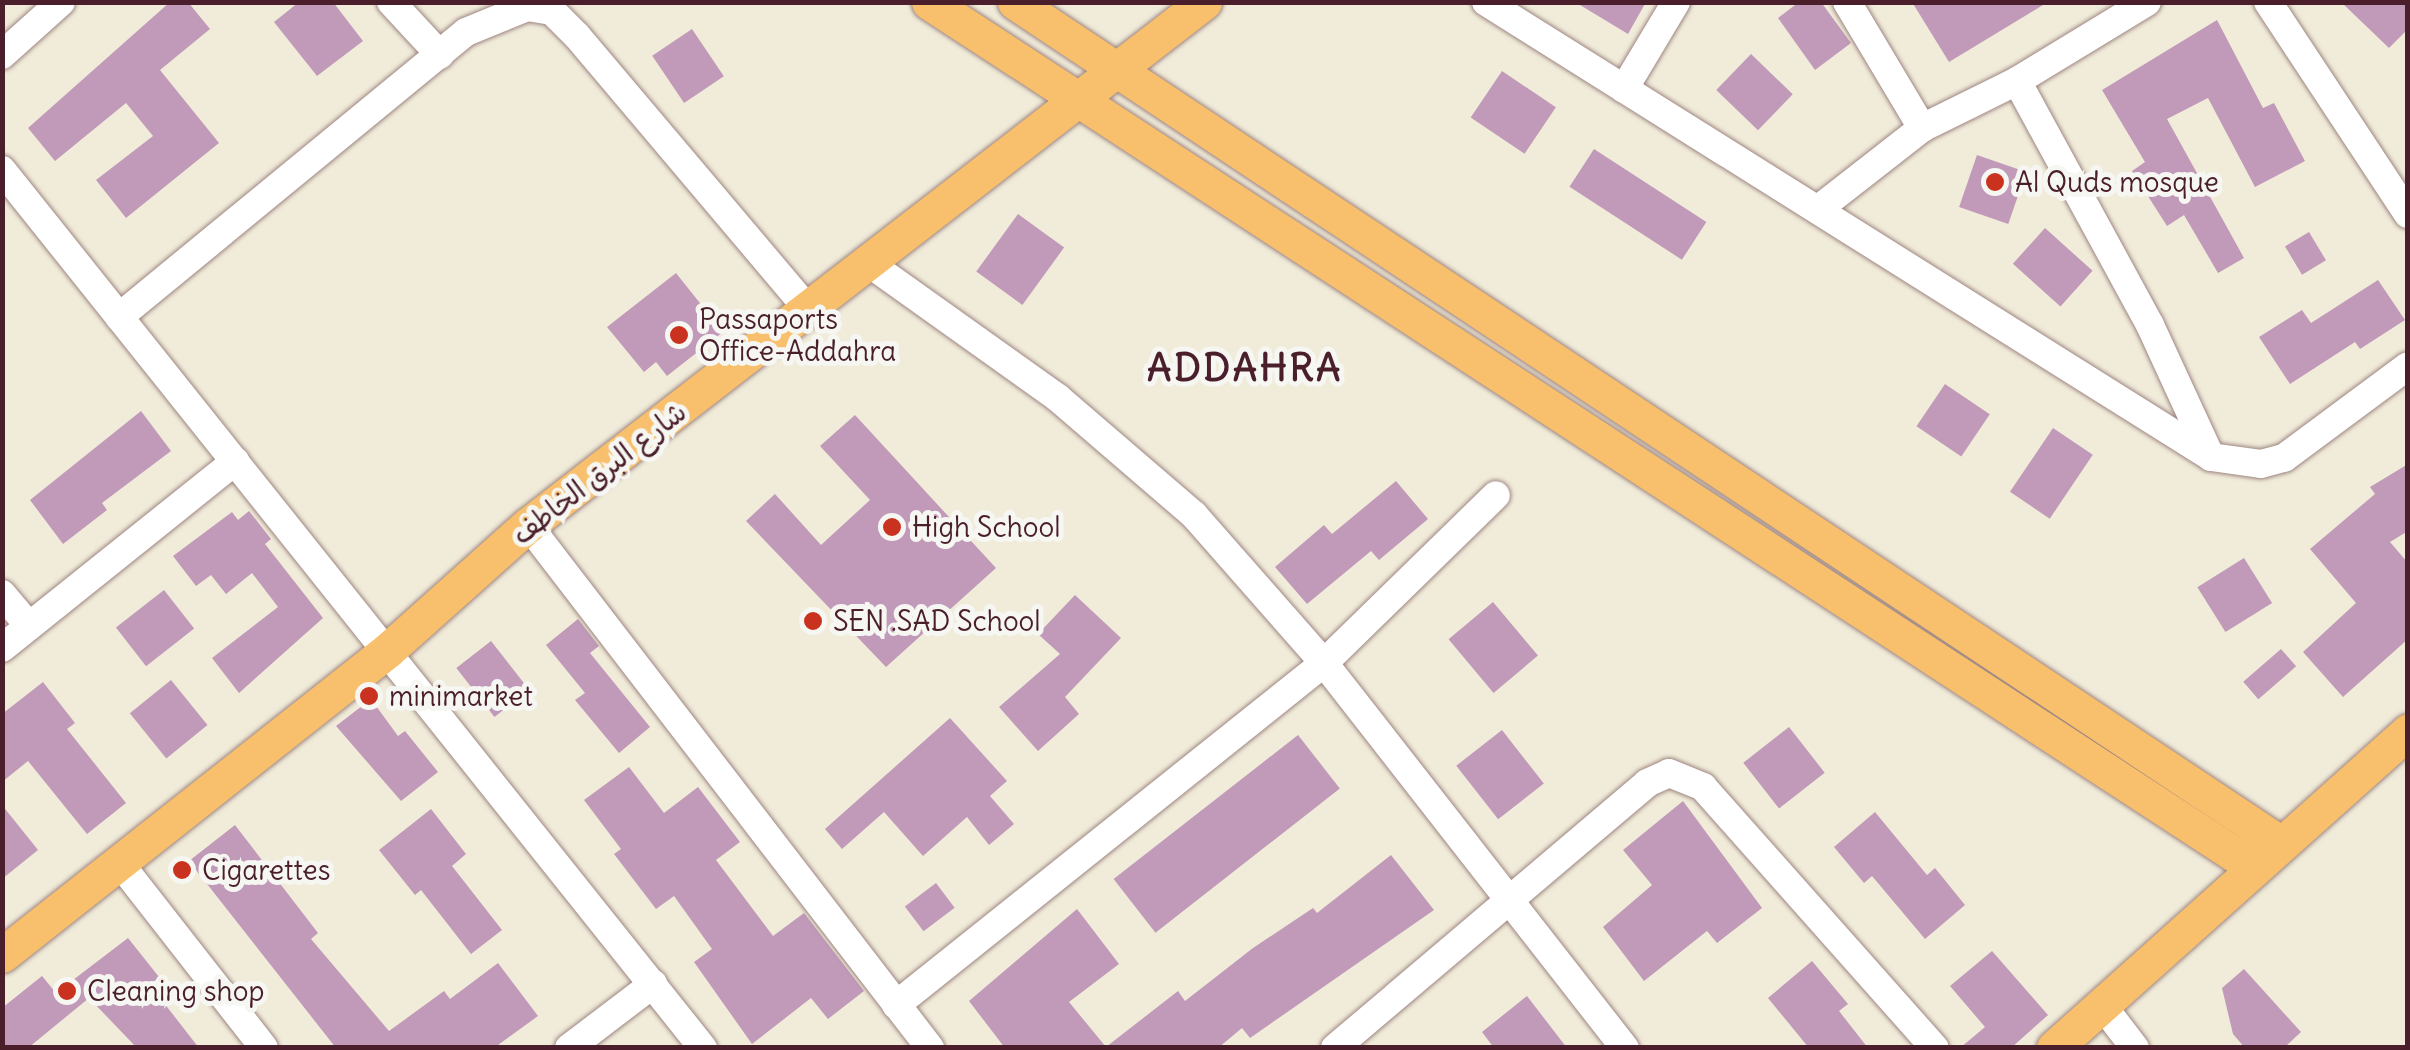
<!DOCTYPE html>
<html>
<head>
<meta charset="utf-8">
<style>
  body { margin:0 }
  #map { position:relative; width:2410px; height:1050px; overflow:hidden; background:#f1ecda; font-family:Delius,"Playpen Sans Arabic",sans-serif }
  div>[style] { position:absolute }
  .building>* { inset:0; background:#c09ab8; transform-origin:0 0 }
  .roads { filter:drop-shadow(0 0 2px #9e8682) drop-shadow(0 0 2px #9e8682) }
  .minor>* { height:28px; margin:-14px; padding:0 14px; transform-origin:14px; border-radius:14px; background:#fff }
  .major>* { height:35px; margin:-17.5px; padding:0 17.5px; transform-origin:17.5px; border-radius:17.5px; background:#f8bf6c }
  .dots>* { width:28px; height:28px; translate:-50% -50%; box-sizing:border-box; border:5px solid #f6f6f2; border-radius:50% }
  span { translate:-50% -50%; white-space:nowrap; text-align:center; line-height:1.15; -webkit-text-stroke:10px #f6f6f2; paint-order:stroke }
  .poi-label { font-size:28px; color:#4a1f2b }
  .left { translate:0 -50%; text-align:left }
  .street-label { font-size:28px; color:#4a1f2b }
  .district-label { font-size:38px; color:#4a1f2b; font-weight:700; letter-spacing:2.5px }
  .frame { position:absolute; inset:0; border:5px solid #4a1f2b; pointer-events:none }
</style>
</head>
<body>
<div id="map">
  <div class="building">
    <div style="clip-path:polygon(170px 2px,188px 2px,210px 29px,160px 70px,219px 143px,126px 218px,96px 180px,153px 136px,126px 103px,55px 161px,28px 128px)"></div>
    <div style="clip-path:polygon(299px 2px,333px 2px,363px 41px,317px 76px,274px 22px)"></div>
    <div style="clip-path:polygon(1575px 2px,1646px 2px,1628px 34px)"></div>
    <div style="clip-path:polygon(1799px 2px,1821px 2px,1851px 43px,1815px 70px,1778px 18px)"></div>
    <div style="clip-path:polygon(1912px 2px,2048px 2px,1949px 62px)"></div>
    <div style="clip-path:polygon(2341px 2px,2408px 2px,2408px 29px,2389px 48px)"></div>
    <div style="clip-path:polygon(2217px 20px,2263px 108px,2274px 103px,2305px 161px,2255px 187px,2208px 98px,2167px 119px,2244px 258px,2218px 273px,2184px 215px,2167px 226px,2132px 171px,2145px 162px,2102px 90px)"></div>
    <div style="left:692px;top:29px;width:57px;height:48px;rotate:56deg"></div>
    <div style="left:1751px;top:54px;width:58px;height:50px;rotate:44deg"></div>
    <div style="left:1502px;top:71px;width:65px;height:56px;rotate:34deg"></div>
    <div style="left:1594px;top:149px;width:134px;height:45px;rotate:33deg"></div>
    <div style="left:1977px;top:155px;width:52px;height:55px;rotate:19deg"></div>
    <div style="left:1018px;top:214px;width:57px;height:71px;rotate:36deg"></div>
    <div style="left:2045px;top:228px;width:64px;height:48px;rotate:42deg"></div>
    <div style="left:2309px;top:232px;width:33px;height:28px;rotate:59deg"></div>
    <div style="clip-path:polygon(676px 273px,723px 332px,667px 376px,656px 362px,644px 372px,607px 327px)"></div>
    <div style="clip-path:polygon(2378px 280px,2405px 320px,2360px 349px,2355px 342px,2290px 384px,2259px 337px,2302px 310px,2311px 323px)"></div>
    <div style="left:1945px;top:384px;width:54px;height:51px;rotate:34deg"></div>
    <div style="clip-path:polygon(141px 411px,171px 451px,102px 503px,107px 510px,63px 544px,30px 500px)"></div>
    <div style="clip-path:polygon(855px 415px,996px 568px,886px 667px,746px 521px,775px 494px,821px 545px,870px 500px,820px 446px)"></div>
    <div style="left:2053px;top:428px;width:48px;height:77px;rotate:34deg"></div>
    <div style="clip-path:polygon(2408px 464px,2408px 531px,2390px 542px,2408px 563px,2408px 639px,2343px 697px,2303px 652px,2356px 603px,2310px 549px,2375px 494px,2370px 487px)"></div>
    <div style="clip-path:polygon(1396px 481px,1428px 519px,1379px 560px,1371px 551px,1307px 604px,1275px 567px,1324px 525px,1332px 534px)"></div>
    <div style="clip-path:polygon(249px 511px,271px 539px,265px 544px,323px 618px,239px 693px,212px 658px,278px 607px,252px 573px,226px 594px,211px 575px,196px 586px,173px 556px,232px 512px,238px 520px)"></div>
    <div style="left:2244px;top:558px;width:53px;height:55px;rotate:58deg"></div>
    <div style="left:164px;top:590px;width:49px;height:61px;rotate:52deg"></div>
    <div style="clip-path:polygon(1075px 595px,1121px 638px,1065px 697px,1079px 714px,1038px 751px,999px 707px,1060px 654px,1038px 634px)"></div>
    <div style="left:1493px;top:602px;width:70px;height:58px;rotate:50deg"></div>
    <div style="clip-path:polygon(578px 619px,599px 646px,590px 653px,650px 727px,619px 753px,575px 700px,585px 693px,546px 645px)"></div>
    <div style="left:491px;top:641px;width:62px;height:44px;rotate:52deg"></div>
    <div style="left:2281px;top:649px;width:23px;height:50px;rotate:49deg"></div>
    <div style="left:171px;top:680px;width:58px;height:53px;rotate:51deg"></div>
    <div style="clip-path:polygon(43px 682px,75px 723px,67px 729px,126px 803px,87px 834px,28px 761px,2px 782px,2px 714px)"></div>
    <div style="clip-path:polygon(371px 699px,398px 736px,405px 731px,438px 772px,401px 801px,336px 726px)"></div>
    <div style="clip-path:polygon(950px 718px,1007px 781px,990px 796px,1014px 824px,989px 845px,967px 817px,923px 856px,884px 812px,842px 849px,825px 829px)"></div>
    <div style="left:1789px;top:727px;width:58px;height:58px;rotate:52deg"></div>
    <div style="left:1502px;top:730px;width:68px;height:58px;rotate:52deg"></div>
    <div style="left:1298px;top:735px;width:68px;height:234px;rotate:52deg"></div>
    <div style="clip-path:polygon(629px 767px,664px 813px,698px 787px,740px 842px,716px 860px,773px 936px,804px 913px,864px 991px,828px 1019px,811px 998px,752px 1044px,694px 962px,712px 949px,674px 896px,656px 909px,614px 854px,621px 849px,584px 800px)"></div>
    <div style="clip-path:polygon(1683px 801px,1762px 908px,1717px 943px,1707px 931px,1644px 981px,1603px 927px,1652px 885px,1623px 850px)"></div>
    <div style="clip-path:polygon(2px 805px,38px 850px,2px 879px)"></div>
    <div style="clip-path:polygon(431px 809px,466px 854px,452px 866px,502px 930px,471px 954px,421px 890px,415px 895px,379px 850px)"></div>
    <div style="clip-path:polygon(1875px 812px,1927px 875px,1935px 868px,1965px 905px,1925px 939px,1872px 876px,1864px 883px,1834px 847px)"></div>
    <div style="clip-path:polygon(235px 825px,318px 933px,311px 939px,389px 1031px,444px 991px,450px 999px,498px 963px,538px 1016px,494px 1048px,336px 1048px,189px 861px)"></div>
    <div style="clip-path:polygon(1391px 855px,1434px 910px,1250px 1038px,1242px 1028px,1218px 1048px,1005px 1048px,969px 1001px,1077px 909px,1119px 964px,1069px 1002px,1106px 1047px,1178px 991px,1185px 1001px,1253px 948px,1313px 908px,1317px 913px)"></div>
    <div style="left:936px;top:883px;width:31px;height:39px;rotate:53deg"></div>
    <div style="clip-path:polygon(128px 938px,159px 977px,150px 985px,199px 1048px,137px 1048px,89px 998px,28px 1048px,2px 1048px,2px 1008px,42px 976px,56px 993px)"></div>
    <div style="clip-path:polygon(1992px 951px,2048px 1015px,2011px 1048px,1960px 1048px,1985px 1027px,1950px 986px)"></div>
    <div style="clip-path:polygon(1812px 961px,1848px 1004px,1839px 1011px,1868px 1048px,1809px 1048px,1768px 998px)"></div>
    <div style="clip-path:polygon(2244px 969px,2301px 1032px,2284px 1048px,2245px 1048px,2233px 1034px,2222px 988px)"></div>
    <div style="clip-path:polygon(1527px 996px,1567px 1048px,1494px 1048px,1482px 1032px)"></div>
  </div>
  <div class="roads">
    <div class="minor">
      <div style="left:391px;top:2px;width:72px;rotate:47.2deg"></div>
      <div style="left:1486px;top:2px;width:856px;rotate:32.11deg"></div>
      <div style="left:2211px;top:457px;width:50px;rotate:8deg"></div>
      <div style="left:2261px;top:464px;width:24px;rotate:-15deg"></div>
      <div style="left:2284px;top:458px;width:154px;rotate:-36.6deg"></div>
      <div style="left:1847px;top:2px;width:147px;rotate:59.2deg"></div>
      <div style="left:2268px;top:2px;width:254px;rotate:56.6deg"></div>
      <div style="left:2px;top:55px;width:79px;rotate:-41.9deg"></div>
      <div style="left:2017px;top:81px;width:278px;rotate:61.4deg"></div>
      <div style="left:2150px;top:325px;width:141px;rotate:65.3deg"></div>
      <div style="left:1624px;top:89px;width:101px;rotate:-59.1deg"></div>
      <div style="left:2px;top:170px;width:1124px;rotate:51.4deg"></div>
      <div style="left:1821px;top:207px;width:128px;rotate:-38deg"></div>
      <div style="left:1922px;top:128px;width:106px;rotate:-26.3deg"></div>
      <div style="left:2017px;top:81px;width:152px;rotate:-31.3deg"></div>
      <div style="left:866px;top:261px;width:236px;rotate:35.5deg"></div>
      <div style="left:1058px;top:398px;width:179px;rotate:40.7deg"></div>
      <div style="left:1194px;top:515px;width:197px;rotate:48.7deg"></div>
      <div style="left:1324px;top:663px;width:489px;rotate:52deg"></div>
      <div style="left:119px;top:317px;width:449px;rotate:-39.4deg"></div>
      <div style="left:466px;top:32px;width:66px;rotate:-22.3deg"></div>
      <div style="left:527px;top:7px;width:25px;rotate:9deg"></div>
      <div style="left:552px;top:11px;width:35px;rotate:45deg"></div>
      <div style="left:577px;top:36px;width:360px;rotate:49.8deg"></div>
      <div style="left:528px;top:525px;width:660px;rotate:52.45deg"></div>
      <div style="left:2px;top:594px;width:42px;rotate:49.8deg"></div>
      <div style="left:2px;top:648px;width:299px;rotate:-38.7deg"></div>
      <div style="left:118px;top:861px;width:237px;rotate:52deg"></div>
      <div style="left:896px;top:1005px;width:548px;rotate:-38.63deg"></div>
      <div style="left:1324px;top:663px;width:240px;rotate:-44.3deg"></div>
      <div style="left:2102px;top:1005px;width:54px;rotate:52.5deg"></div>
      <div style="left:569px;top:1048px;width:106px;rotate:-37.3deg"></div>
      <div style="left:1335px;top:1048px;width:409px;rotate:-40.3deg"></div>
      <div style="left:1647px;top:783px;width:24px;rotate:-24deg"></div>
      <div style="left:1669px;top:773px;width:37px;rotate:22deg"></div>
      <div style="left:1703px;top:787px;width:349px;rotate:48.4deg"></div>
    </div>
    <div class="major">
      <div style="left:929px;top:2px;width:1582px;rotate:33.14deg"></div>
      <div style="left:1015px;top:2px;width:1519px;rotate:33.62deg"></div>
      <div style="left:2px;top:955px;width:492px;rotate:-38.3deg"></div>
      <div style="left:388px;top:650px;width:188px;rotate:-41.8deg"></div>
      <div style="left:528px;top:525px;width:855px;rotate:-37.73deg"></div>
      <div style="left:2054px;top:1048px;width:475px;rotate:-41.8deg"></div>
    </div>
  </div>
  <div class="dots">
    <div style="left:1995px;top:182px;background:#c8321e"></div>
    <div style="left:679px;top:335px;background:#c8321e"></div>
    <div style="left:892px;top:527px;background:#c8321e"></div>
    <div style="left:813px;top:621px;background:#c8321e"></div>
    <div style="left:369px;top:696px;background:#c8321e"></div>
    <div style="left:182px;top:870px;background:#c8321e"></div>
    <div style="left:67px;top:991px;background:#c8321e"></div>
  </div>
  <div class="poi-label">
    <span class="left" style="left:2015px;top:182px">Al Quds mosque</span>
    <span class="left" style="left:699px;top:335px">Passaports<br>Office-Addahra</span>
    <span class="left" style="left:912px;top:527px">High School</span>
    <span class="left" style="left:833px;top:621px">SEN .SAD School</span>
    <span class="left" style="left:389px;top:696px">minimarket</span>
    <span class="left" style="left:202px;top:870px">Cigarettes</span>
    <span class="left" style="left:87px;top:991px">Cleaning shop</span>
  </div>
  <div class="street-label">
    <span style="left:599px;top:473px;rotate:-38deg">شارع البرق الخاطف</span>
  </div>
  <div class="district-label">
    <span style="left:1245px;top:368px">ADDAHRA</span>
  </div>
  <div class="frame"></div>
</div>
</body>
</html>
